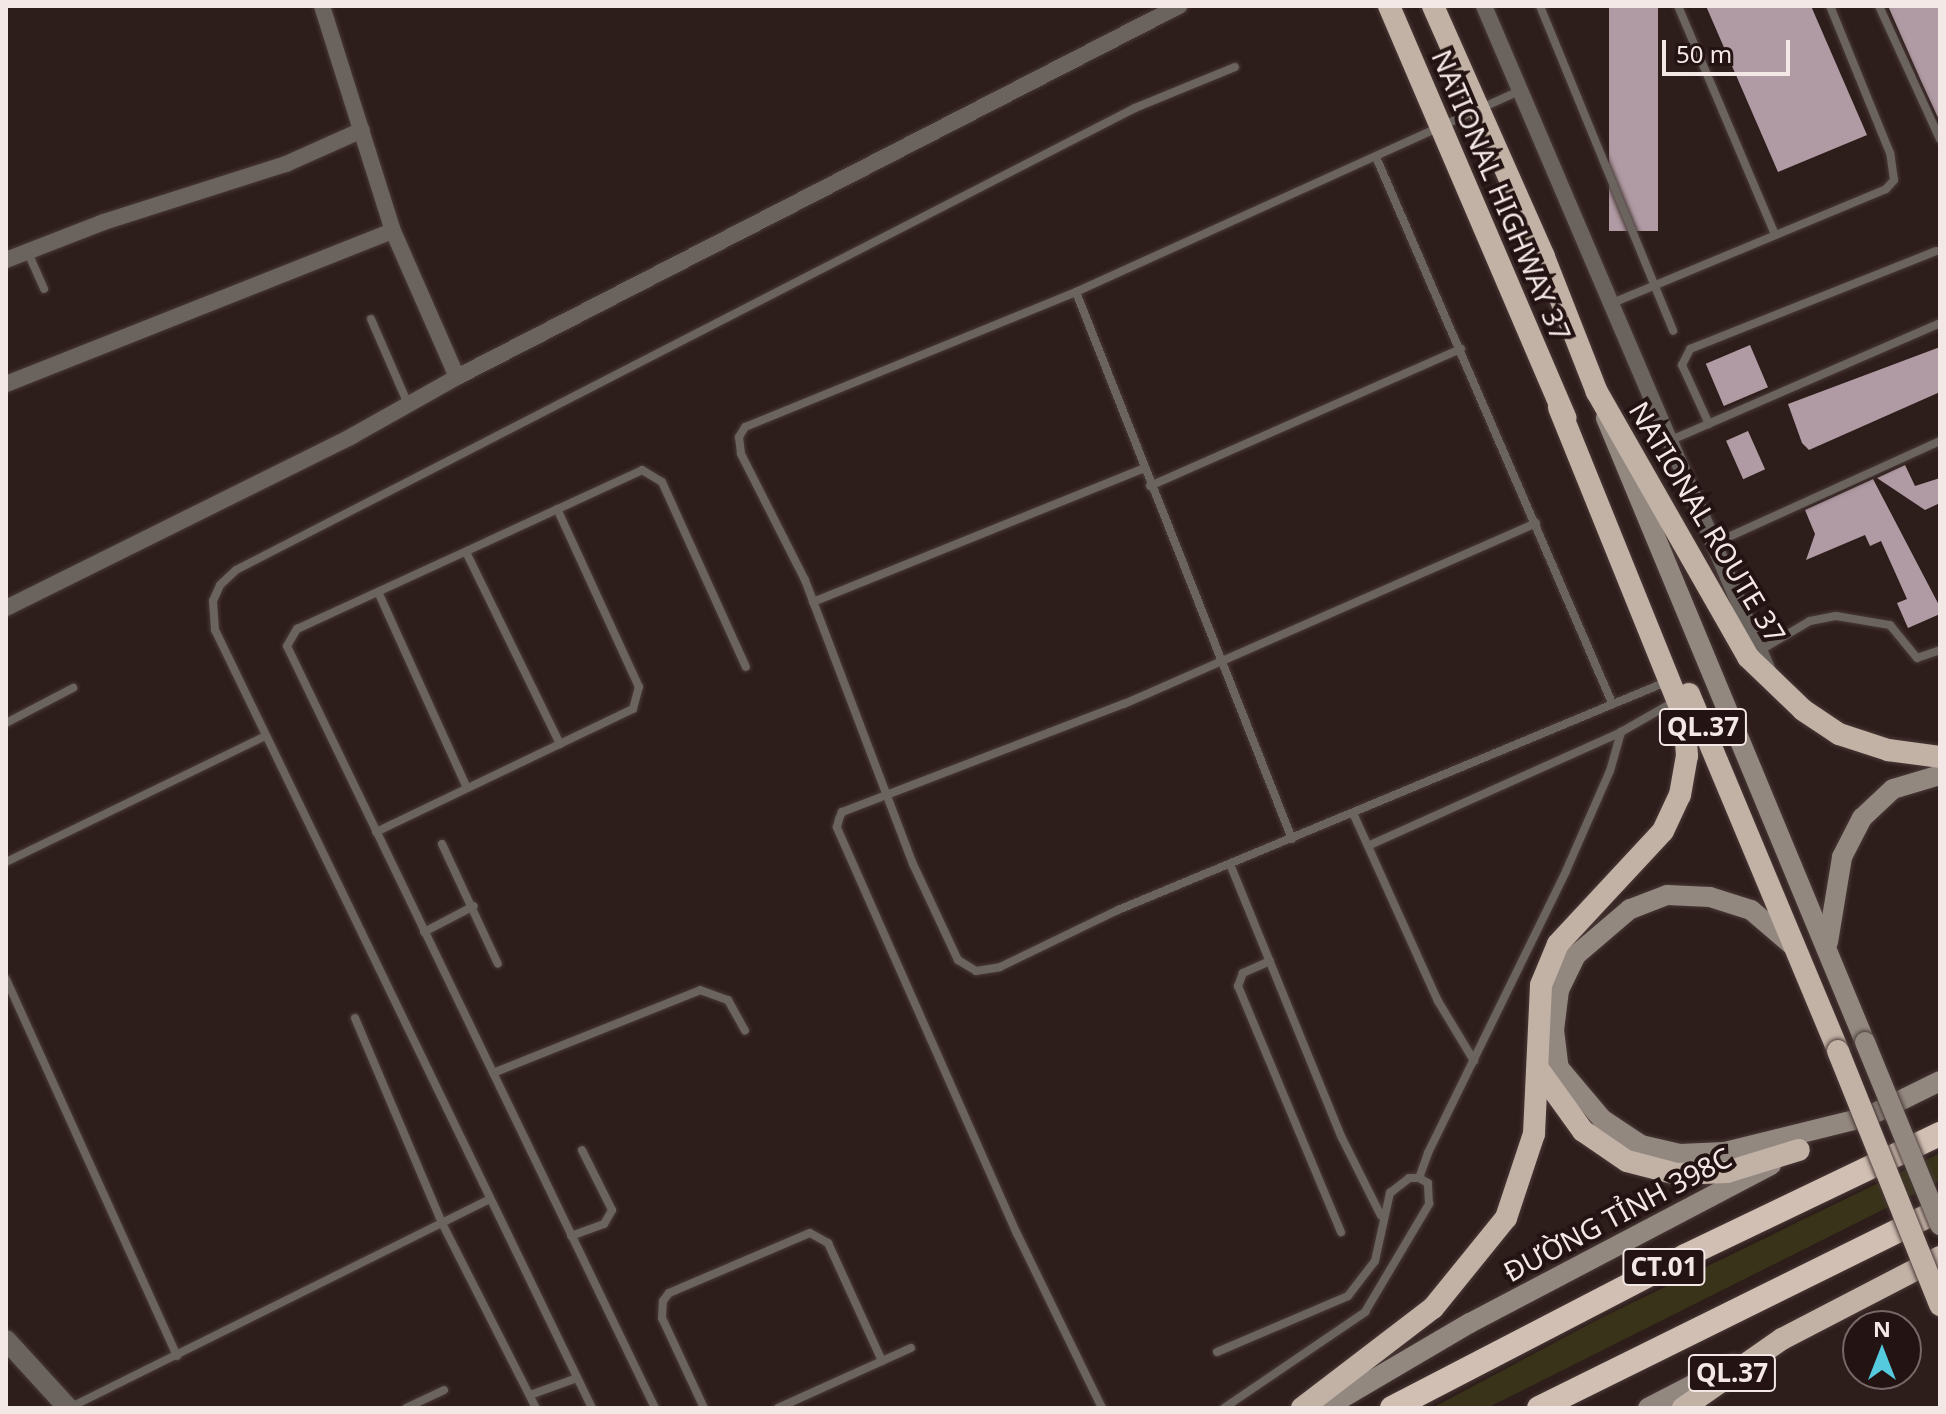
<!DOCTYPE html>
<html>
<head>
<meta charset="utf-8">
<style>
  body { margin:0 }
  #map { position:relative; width:1946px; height:1414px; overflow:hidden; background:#2d1d1b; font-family:"Noto Sans",sans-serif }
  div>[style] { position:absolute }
  .green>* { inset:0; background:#393319 }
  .building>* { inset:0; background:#b09ba4; transform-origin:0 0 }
  .roads { filter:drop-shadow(0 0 2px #493937) drop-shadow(0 0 2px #493937) }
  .service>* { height:8px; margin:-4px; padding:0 4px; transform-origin:4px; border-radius:4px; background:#6a635e }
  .minor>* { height:16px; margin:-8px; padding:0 8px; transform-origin:8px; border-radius:8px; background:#6a635e }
  .tertiary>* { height:20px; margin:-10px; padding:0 10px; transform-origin:10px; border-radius:10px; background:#6a635e }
  .secondary>* { height:20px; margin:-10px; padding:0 10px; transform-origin:10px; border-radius:10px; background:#938880 }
  .trunk>* { height:22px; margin:-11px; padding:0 11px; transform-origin:11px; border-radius:11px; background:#c2b2a6 }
  .motorway>* { height:24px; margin:-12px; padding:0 12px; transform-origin:12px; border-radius:12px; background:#d0bfb2 }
  .bridges { filter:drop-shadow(0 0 2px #493937) drop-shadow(0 0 2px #493937) }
  .secondary-bridge>* { height:20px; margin:-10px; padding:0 10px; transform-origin:10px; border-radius:10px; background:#938880 }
  .trunk-bridge>* { height:22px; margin:-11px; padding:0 11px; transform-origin:11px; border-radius:11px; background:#c2b2a6 }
  span { translate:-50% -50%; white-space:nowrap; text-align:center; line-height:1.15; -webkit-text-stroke:8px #231312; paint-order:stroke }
  .shield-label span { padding:2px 6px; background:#231312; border:2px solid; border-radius:6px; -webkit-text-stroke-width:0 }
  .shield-label { font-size:26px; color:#f4e8e6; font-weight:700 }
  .street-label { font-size:28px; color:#f4e8e6 }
  .frame { position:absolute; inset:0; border:8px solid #f4e8e6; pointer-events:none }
  .north { position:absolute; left:1842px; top:1310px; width:80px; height:80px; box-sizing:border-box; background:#231312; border:2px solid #776867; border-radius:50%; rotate:0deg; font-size:22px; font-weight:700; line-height:32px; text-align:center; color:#f4e8e6 }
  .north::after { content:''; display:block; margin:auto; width:28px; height:36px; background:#55cadf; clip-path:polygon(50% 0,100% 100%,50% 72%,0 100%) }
  .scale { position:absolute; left:1662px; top:40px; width:128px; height:36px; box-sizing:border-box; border:4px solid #f4e8e6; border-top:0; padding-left:10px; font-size:24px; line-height:28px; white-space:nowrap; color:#f4e8e6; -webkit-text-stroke:6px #231312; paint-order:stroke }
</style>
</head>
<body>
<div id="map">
  <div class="green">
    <div style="clip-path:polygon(1940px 1153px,1940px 1181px,1487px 1408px,1432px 1408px,1601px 1318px)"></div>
  </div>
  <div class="building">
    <div style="left:1609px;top:6px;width:49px;height:225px"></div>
    <div style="clip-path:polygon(1706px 6px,1811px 6px,1867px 135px,1778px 172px)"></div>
    <div style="clip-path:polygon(1888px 6px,1940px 6px,1940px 122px,1921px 81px)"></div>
    <div style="left:1750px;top:345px;width:46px;height:48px;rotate:67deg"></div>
    <div style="clip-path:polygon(1940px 347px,1940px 392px,1809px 450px,1802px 443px,1788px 404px)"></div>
    <div style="left:1748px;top:431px;width:42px;height:24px;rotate:66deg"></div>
    <div style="clip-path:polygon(1905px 465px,1915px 486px,1940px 478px,1940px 503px,1925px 510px,1877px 478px)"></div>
    <div style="clip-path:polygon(1873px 479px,1940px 607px,1940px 614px,1908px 628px,1897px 603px,1907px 599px,1881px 541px,1870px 546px,1865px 535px,1806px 560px,1815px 534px,1805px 510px)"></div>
  </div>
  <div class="roads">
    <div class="service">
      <div style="left:1540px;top:6px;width:351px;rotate:67.7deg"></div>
      <div style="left:1678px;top:6px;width:248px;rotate:67deg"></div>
      <div style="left:1879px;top:6px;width:146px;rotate:65.4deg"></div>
      <div style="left:1519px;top:91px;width:486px;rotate:155.6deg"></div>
      <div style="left:1076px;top:292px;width:357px;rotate:157.8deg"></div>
      <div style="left:745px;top:427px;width:12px;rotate:121deg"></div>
      <div style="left:739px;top:437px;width:17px;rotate:83deg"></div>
      <div style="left:741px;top:454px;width:141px;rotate:63.1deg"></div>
      <div style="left:805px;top:580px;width:304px;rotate:69.2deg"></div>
      <div style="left:913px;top:864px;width:106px;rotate:64.9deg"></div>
      <div style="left:958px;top:960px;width:21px;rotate:31deg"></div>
      <div style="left:976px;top:971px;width:24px;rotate:-9deg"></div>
      <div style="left:1000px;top:967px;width:131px;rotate:-25.8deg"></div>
      <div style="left:1118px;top:910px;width:594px;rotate:-22.59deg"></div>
      <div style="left:1376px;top:157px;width:595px;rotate:66.62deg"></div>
      <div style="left:29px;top:255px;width:37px;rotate:66deg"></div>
      <div style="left:1076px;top:292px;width:588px;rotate:68.45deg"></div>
      <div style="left:1610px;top:304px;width:299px;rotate:-22.6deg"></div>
      <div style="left:1886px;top:189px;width:12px;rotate:-48deg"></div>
      <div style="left:1894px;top:180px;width:27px;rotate:-98deg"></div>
      <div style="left:1890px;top:153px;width:159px;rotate:-112.2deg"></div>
      <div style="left:371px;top:319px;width:93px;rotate:66.5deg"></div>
      <div style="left:1709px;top:424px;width:65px;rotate:-114.6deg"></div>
      <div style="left:1682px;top:365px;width:18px;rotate:-63deg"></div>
      <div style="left:1690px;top:349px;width:265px;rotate:-21.7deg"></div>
      <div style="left:1669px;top:441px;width:296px;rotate:-23.5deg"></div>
      <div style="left:1150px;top:486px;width:340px;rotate:-23.8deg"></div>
      <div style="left:1713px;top:544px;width:249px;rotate:-24.4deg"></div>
      <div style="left:466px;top:552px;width:214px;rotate:63.9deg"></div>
      <div style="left:379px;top:594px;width:213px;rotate:65.6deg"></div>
      <div style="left:813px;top:602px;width:357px;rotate:-22deg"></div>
      <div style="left:1759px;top:651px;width:59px;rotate:-30.5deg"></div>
      <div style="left:1810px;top:621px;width:26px;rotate:-11deg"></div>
      <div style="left:1836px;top:616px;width:55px;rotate:9.5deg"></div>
      <div style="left:1890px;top:625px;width:43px;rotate:50.7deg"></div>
      <div style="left:1917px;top:658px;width:24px;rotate:-19deg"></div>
      <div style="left:6px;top:723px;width:76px;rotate:-27.6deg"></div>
      <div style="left:1353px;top:813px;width:206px;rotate:65.7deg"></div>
      <div style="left:1438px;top:1001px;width:70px;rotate:59deg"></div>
      <div style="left:376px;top:832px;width:285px;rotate:-25.6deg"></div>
      <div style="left:633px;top:709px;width:23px;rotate:-75deg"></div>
      <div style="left:639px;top:687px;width:196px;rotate:-114.7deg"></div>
      <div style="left:442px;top:844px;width:132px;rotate:65deg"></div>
      <div style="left:1370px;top:845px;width:275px;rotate:-24.2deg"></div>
      <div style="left:6px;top:862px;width:289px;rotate:-25.9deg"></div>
      <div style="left:1230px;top:864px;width:294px;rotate:67.8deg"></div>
      <div style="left:1341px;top:1136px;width:89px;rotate:63.4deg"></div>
      <div style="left:424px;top:932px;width:56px;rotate:-27.5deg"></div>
      <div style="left:1270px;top:961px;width:30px;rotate:156deg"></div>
      <div style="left:1243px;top:973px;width:14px;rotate:111deg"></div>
      <div style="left:1238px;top:986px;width:267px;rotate:67.3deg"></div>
      <div style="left:6px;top:979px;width:414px;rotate:65.6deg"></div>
      <div style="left:355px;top:1018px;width:223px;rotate:67deg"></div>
      <div style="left:442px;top:1223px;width:208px;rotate:63.1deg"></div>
      <div style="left:493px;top:1073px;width:223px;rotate:-21.8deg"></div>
      <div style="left:700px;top:990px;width:30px;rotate:20deg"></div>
      <div style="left:728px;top:1000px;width:35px;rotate:61deg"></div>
      <div style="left:571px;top:1236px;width:35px;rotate:-20deg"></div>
      <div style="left:604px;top:1224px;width:16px;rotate:-60deg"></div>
      <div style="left:612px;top:1210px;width:67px;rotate:-116.6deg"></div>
      <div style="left:1217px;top:1352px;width:142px;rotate:-23.1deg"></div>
      <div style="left:1348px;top:1296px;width:44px;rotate:-52.4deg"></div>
      <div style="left:1375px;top:1261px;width:70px;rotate:-77.6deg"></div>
      <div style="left:1390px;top:1193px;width:24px;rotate:-38deg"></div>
      <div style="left:1409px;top:1178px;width:10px"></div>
      <div style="left:530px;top:1395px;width:50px;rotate:-19.9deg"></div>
      <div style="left:69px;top:1408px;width:470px;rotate:-26.4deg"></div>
      <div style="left:406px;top:1408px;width:42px;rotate:-25.3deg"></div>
      <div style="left:592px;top:1408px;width:865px;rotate:-115.85deg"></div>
      <div style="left:215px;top:630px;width:29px;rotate:-94deg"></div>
      <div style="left:213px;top:601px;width:17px;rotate:-66deg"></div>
      <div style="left:220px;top:585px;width:22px;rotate:-43deg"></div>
      <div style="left:236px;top:570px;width:1011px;rotate:-27.2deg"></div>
      <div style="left:1135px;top:108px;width:108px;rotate:-22.3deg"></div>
      <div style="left:655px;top:1408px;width:846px;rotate:-115.78deg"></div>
      <div style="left:287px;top:646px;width:20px;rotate:-60deg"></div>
      <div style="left:297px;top:629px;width:380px;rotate:-24.7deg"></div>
      <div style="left:642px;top:470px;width:23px;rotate:31deg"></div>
      <div style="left:662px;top:482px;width:203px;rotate:65.6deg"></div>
      <div style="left:704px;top:1408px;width:99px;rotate:-115deg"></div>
      <div style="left:662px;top:1318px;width:17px;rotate:-87deg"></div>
      <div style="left:663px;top:1301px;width:10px;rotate:-53deg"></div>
      <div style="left:669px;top:1293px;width:153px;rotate:-23.1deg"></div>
      <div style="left:810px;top:1233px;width:21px;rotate:29deg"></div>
      <div style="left:828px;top:1243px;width:130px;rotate:65.4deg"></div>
      <div style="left:778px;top:1408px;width:146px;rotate:-24.3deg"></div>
      <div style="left:1102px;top:1408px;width:194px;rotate:-116deg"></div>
      <div style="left:1017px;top:1234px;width:445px;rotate:-113.9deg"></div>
      <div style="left:837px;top:827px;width:8px;rotate:-76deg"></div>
      <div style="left:839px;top:819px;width:8px;rotate:-67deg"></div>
      <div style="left:842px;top:812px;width:302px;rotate:-21deg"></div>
      <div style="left:1124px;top:704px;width:450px;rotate:-23.7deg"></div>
      <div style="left:1224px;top:1408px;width:171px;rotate:-34.2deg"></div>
      <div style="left:1365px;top:1312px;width:126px;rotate:-59.3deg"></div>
      <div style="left:1429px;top:1204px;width:21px;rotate:-93deg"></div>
      <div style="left:1428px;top:1183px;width:10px;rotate:-151deg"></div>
      <div style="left:1419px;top:1178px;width:27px;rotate:-70deg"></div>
      <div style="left:1428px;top:1153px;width:314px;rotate:-63.9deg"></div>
      <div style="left:1566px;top:871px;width:109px;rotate:-66.3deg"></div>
      <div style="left:1610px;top:771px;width:41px;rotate:-74.2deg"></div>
      <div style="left:1621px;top:732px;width:64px;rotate:-29.7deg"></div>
    </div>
    <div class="minor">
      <div style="left:322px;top:6px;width:236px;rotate:72.5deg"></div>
      <div style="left:393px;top:231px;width:159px;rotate:66.3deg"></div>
      <div style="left:1484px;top:6px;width:723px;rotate:66.87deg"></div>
      <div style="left:6px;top:260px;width:105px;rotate:-21.2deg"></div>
      <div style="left:104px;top:222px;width:191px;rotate:-17.7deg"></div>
      <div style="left:286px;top:164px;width:83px;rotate:-24.1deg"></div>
      <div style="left:6px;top:384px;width:416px;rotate:-21.6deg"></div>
      <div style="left:6px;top:608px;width:386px;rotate:-26.4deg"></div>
      <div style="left:352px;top:436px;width:120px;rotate:-29.3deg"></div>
      <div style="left:457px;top:377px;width:812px;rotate:-27.2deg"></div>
    </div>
    <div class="tertiary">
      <div style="left:6px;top:1340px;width:92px;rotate:47.6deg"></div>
    </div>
    <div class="secondary">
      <div style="left:1606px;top:418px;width:676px;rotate:67.46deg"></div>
      <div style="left:1828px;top:942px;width:86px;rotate:-80.6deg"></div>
      <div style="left:1842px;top:857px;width:44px;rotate:-62.9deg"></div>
      <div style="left:1862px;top:818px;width:42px;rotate:-43.1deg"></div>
      <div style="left:1893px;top:789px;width:49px;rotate:-16.6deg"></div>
      <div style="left:1793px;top:946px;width:55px;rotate:-139.4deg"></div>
      <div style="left:1751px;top:910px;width:43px;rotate:-162.4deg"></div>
      <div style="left:1710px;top:897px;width:43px;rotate:-177.3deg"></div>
      <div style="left:1667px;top:895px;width:40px;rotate:159deg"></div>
      <div style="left:1630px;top:909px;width:71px;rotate:139.6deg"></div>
      <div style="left:1576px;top:955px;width:39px;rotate:116deg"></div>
      <div style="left:1559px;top:990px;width:40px;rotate:97.1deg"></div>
      <div style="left:1554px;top:1030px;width:38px;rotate:83deg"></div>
      <div style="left:1559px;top:1068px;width:67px;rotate:49.9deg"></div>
      <div style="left:1602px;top:1119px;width:47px;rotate:33.7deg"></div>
      <div style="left:1641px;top:1145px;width:40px;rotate:13deg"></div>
      <div style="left:1680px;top:1154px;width:45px;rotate:-2.5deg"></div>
      <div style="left:1725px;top:1152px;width:145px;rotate:-13.9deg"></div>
      <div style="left:1875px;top:1113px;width:72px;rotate:-26.2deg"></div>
      <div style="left:1325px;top:1408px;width:168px;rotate:-30.4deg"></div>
      <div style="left:1470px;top:1323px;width:340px;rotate:-27.7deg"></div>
      <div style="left:1648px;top:1408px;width:96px;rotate:-27.4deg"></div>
    </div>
    <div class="trunk">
      <div style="left:1389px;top:6px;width:448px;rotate:66.8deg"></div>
      <div style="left:1433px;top:6px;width:274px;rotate:66.1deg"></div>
      <div style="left:1544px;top:257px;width:145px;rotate:68.6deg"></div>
      <div style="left:1597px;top:392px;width:305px;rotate:60.3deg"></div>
      <div style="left:1748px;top:657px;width:76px;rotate:43.9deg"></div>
      <div style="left:1803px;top:710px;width:43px;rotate:33.7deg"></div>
      <div style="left:1839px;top:734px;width:52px;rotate:18.1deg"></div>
      <div style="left:1888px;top:750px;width:52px;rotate:7.7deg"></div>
      <div style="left:1689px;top:694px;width:387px;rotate:67.3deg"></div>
      <div style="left:1539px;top:1070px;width:75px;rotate:54.2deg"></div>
      <div style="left:1583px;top:1131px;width:53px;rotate:34.3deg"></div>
      <div style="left:1627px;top:1161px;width:52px;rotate:14.6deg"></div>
      <div style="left:1677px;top:1174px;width:50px;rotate:-2.3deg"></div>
      <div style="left:1727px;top:1172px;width:75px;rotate:-17deg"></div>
      <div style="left:1302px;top:1408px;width:165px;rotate:-37.4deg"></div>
      <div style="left:1433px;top:1308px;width:116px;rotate:-51deg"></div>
      <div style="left:1506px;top:1218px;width:89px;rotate:-71.6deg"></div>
      <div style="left:1534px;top:1134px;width:149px;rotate:-87.3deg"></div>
      <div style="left:1541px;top:985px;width:44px;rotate:-67.5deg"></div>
      <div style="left:1558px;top:944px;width:154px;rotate:-47.1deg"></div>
      <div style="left:1663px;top:831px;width:40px;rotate:-65deg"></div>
      <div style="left:1680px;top:795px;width:40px;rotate:-80deg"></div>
      <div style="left:1687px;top:756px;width:39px;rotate:-94deg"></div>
      <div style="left:1684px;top:717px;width:334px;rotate:-112deg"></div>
      <div style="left:1683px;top:1408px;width:121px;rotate:-34.9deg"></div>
      <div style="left:1782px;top:1339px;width:178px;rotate:-27.4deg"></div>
    </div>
    <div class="motorway">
      <div style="left:1392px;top:1408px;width:330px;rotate:-27.4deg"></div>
      <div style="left:1685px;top:1256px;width:283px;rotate:-25.6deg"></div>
      <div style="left:1539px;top:1408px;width:447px;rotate:-26.3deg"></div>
    </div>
  </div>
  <div class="bridges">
    <div class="secondary-bridge">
      <div style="left:1865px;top:1042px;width:198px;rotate:67.7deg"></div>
    </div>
    <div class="trunk-bridge">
      <div style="left:1838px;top:1051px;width:274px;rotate:68.1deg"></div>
    </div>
  </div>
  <div class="shield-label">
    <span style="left:1703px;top:727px">QL.37</span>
    <span style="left:1664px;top:1267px">CT.01</span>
    <span style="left:1732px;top:1373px">QL.37</span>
  </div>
  <div class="street-label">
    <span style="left:1502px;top:195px;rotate:67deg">NATIONAL HIGHWAY 37</span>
    <span style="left:1708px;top:522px;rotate:59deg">NATIONAL ROUTE 37</span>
    <span style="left:1617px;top:1214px;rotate:-28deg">ĐƯỜNG TỈNH 398C</span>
  </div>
  <div class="frame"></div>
  <div class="north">N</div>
  <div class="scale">50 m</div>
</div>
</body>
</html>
